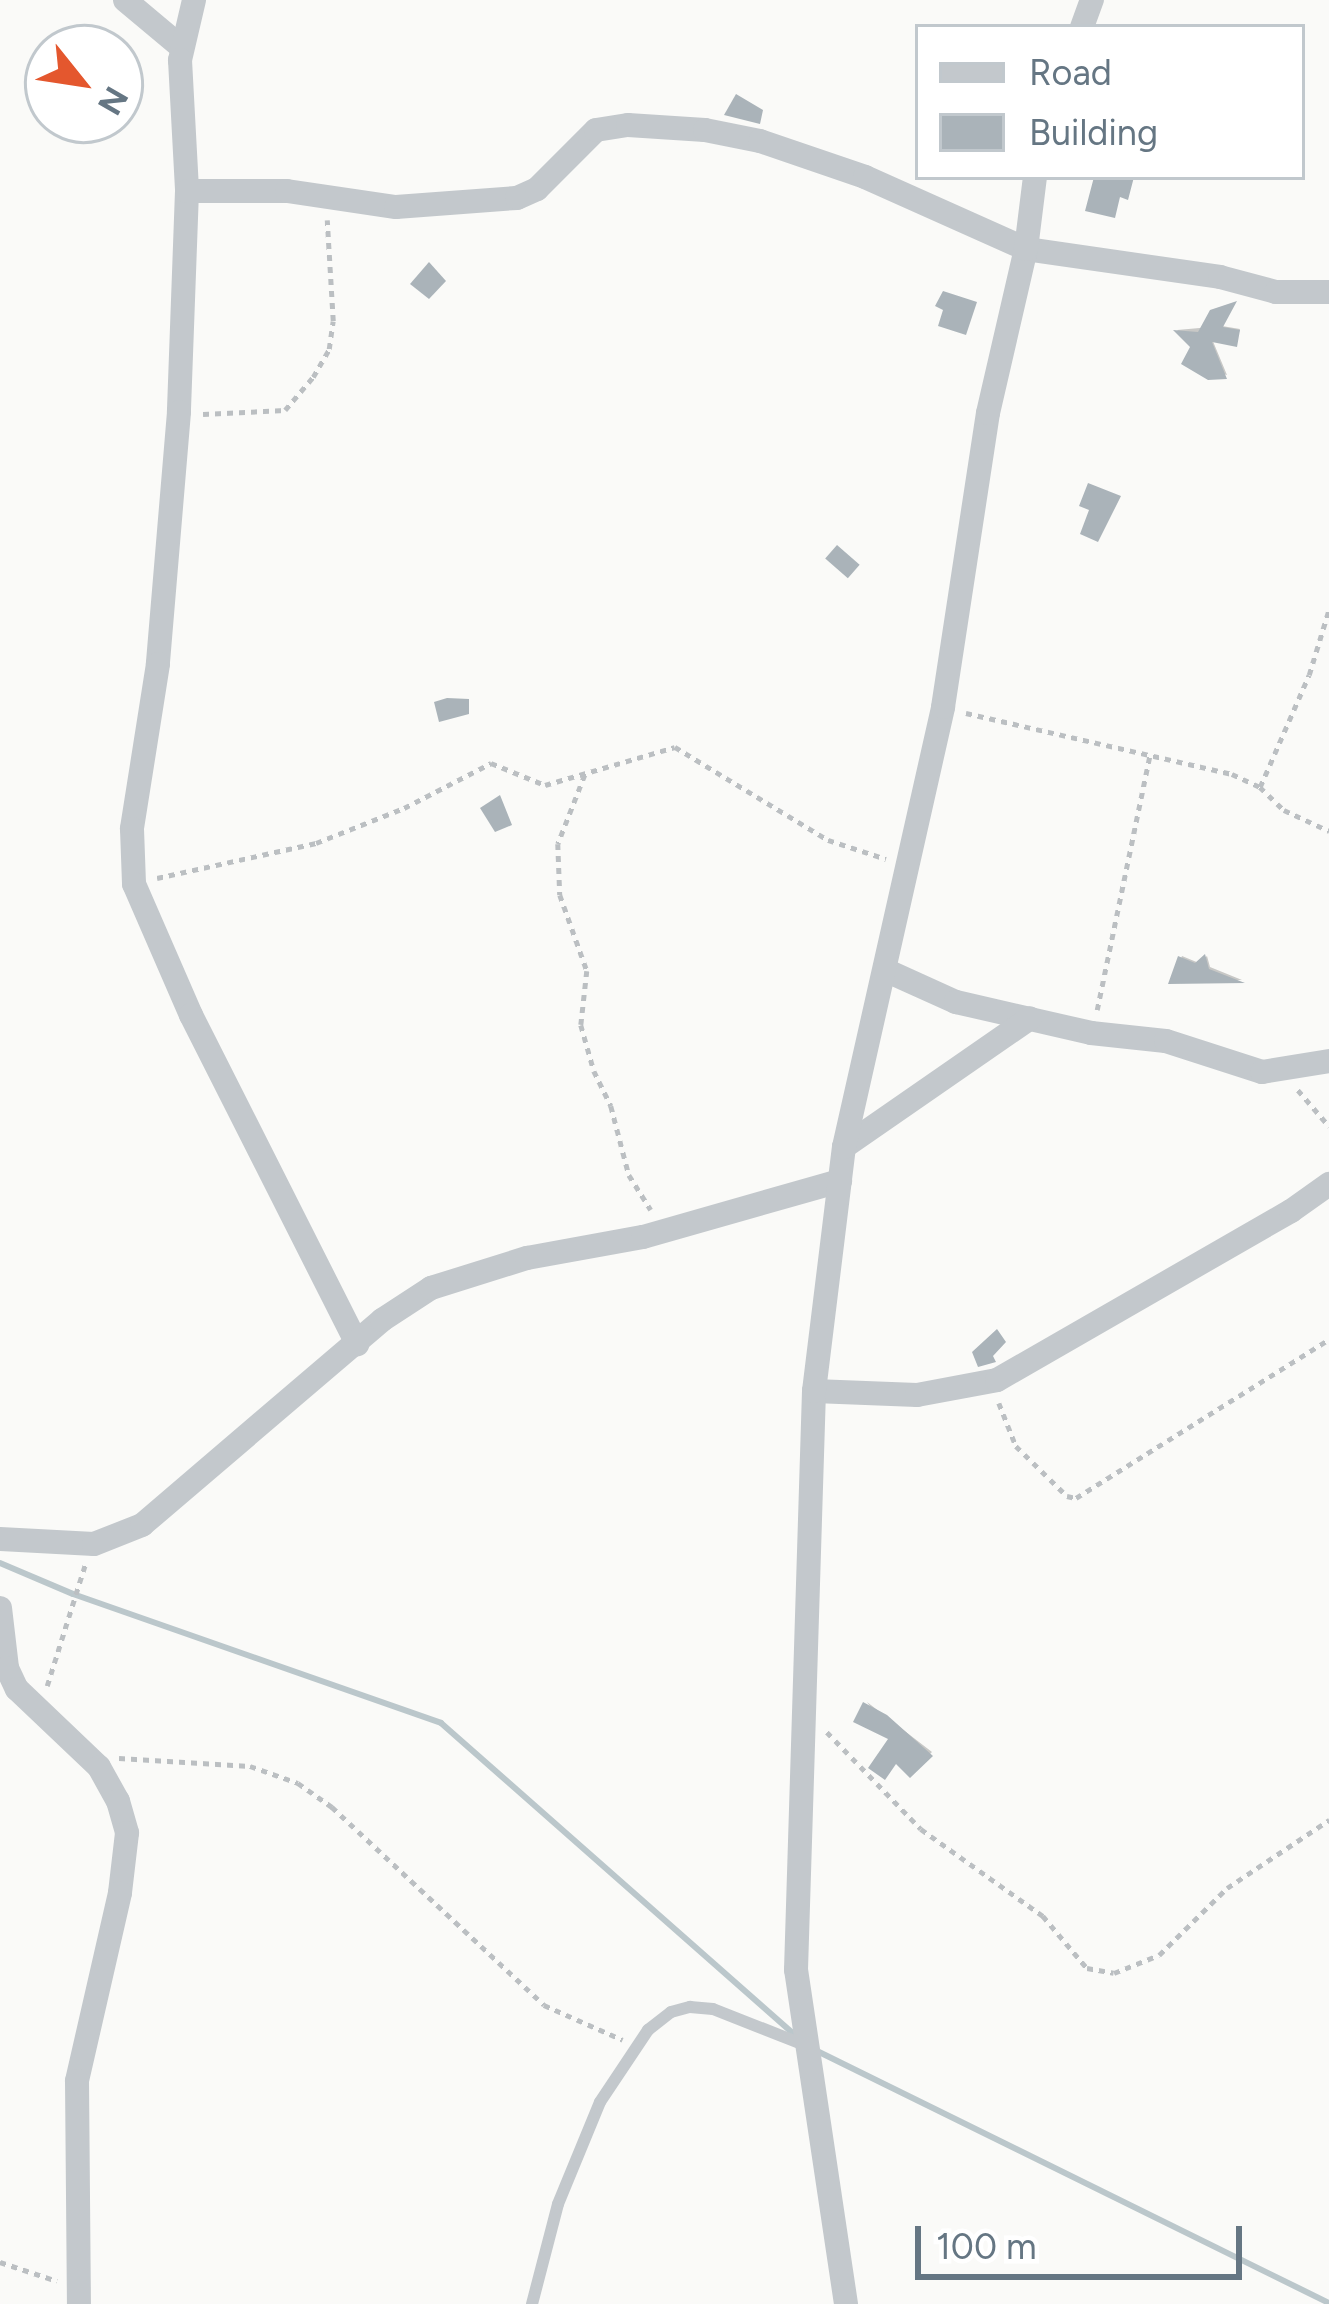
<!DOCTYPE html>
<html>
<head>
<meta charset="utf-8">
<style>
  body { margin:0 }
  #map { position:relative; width:1329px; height:2304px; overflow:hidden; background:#fafaf8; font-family:Figtree,sans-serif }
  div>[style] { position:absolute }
  .shadow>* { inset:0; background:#0003 }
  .stream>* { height:6px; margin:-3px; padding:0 3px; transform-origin:3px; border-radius:3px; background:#bbc7cb }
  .building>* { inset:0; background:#aab3b9; transform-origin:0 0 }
  .path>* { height:4.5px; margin-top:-2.25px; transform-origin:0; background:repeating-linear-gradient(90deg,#bbbfc2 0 6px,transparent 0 12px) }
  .lane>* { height:12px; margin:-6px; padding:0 6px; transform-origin:6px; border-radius:6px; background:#c3c8cc }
  .street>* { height:24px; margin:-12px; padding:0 12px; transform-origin:12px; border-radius:12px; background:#c3c8cc }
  span { translate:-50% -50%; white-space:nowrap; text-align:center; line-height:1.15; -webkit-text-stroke:12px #fff; paint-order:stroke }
  .legend { position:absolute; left:915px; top:24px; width:390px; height:156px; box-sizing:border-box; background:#fff; border:3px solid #c1c8cd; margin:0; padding:15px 21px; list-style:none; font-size:36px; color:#657683 }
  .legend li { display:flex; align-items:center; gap:24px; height:60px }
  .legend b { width:60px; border:3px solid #c1c8cd }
  .north { position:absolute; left:24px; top:24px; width:120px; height:120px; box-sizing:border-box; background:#fff; border:3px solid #c1c8cd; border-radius:50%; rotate:120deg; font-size:33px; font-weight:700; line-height:48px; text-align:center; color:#657683 }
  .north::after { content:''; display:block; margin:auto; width:42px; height:54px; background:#e4572e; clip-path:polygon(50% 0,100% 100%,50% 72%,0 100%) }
  .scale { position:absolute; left:915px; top:2226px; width:327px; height:54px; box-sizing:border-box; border:6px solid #657683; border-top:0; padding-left:15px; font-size:36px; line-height:42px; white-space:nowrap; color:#657683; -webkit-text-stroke:9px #fff; paint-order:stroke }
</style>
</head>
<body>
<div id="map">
  <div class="shadow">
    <div style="clip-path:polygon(1222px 326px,1240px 329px,1236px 343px,1212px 339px,1227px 375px,1185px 363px,1193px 346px,1177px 330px)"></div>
    <div style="clip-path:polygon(1182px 956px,1199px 963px,1207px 956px,1210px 967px,1242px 980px,1172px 981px)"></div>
    <div style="clip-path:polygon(867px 1702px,932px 1752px,910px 1774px,892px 1738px)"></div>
  </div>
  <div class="stream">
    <div style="left:0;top:1563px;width:79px;rotate:23deg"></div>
    <div style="left:73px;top:1594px;width:390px;rotate:19.3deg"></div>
    <div style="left:441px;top:1723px;width:478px;rotate:41.4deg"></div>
    <div style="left:815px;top:2050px;width:573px;rotate:26.21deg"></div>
  </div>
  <div class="building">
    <div style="clip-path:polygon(736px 94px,763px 110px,760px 124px,724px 115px)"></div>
    <div style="clip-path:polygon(1094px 177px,1134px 177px,1128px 200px,1120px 197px,1115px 218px,1085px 211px)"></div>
    <div style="clip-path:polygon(429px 262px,446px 281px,429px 299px,410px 284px)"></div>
    <div style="clip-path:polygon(943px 291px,977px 302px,966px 335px,938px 326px,943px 310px,935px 306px)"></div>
    <div style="clip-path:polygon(1237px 301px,1223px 327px,1240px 330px,1237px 347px,1212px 342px,1227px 379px,1208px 380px,1181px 364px,1190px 347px,1173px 330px,1198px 332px,1210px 310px)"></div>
    <div style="clip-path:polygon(1088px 483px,1121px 496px,1098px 542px,1080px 534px,1089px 510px,1079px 506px)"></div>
    <div style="left:837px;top:545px;width:30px;height:18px;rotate:41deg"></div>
    <div style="clip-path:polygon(447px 698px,469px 699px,469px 714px,439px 722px,434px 702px)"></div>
    <div style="clip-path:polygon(500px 795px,512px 825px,495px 832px,480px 808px)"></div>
    <div style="clip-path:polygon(1205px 954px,1209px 969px,1245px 983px,1168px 984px,1178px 956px,1195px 963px)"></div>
    <div style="clip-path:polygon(997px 1329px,1006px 1342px,993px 1356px,996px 1362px,978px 1367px,972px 1352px)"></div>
    <div style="clip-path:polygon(863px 1702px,887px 1715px,933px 1756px,910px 1778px,896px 1764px,885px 1780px,868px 1768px,888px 1739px,853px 1722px)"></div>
  </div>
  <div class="path">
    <div style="left:203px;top:414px;width:82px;rotate:-2.8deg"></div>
    <div style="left:285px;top:410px;width:43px;rotate:-49.7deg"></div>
    <div style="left:313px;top:377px;width:32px;rotate:-60deg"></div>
    <div style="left:329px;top:349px;width:28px;rotate:-82deg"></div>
    <div style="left:333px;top:321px;width:101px;rotate:-93.4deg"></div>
    <div style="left:966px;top:713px;width:273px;rotate:12.9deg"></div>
    <div style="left:1232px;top:774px;width:31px;rotate:25deg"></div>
    <div style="left:1260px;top:787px;width:33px;rotate:44deg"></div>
    <div style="left:1284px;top:810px;width:50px;rotate:25deg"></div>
    <div style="left:585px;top:775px;width:74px;rotate:111.4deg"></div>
    <div style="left:558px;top:844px;width:51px;rotate:87.8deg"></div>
    <div style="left:560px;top:895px;width:81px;rotate:70.4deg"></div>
    <div style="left:587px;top:971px;width:54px;rotate:96.3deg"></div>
    <div style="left:581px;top:1025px;width:48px;rotate:74.2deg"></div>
    <div style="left:594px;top:1071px;width:39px;rotate:64deg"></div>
    <div style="left:611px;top:1106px;width:71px;rotate:75.4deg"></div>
    <div style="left:629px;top:1175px;width:41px;rotate:57.8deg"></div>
    <div style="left:1260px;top:787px;width:122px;rotate:-66.4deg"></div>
    <div style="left:1309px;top:675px;width:69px;rotate:-73.1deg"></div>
    <div style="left:157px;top:878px;width:163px;rotate:-12.4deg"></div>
    <div style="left:316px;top:843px;width:95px;rotate:-21.7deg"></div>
    <div style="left:404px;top:808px;width:98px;rotate:-27.3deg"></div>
    <div style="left:491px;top:763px;width:58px;rotate:22.2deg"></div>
    <div style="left:545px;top:785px;width:135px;rotate:-16.3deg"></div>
    <div style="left:675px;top:747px;width:179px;rotate:31.3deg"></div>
    <div style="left:828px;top:840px;width:61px;rotate:18.1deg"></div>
    <div style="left:1097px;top:1010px;width:262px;rotate:-78.3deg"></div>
    <div style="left:1298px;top:1090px;width:48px;rotate:49.3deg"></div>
    <div style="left:999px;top:1403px;width:46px;rotate:68.4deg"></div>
    <div style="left:1016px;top:1446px;width:71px;rotate:44.4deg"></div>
    <div style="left:1067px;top:1496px;width:9px;rotate:13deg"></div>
    <div style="left:1076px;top:1498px;width:299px;rotate:-32.1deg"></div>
    <div style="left:47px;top:1686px;width:127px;rotate:-72.6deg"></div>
    <div style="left:827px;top:1732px;width:135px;rotate:45.9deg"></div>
    <div style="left:921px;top:1829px;width:150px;rotate:35.5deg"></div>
    <div style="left:1043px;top:1916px;width:68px;rotate:49.8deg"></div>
    <div style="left:1087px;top:1968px;width:27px;rotate:10deg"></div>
    <div style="left:1114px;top:1973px;width:48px;rotate:-21.8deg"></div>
    <div style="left:1159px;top:1955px;width:95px;rotate:-44.6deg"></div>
    <div style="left:1227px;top:1888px;width:123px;rotate:-33.7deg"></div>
    <div style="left:119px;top:1758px;width:131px;rotate:3.5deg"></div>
    <div style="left:250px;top:1766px;width:51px;rotate:19.5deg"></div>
    <div style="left:298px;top:1783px;width:42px;rotate:35.2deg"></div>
    <div style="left:332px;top:1807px;width:290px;rotate:43deg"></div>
    <div style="left:544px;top:2005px;width:86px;rotate:23.9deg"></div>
    <div style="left:0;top:2262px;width:60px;rotate:18.4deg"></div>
  </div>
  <div class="lane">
    <div style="left:532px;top:2304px;width:103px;rotate:-75.4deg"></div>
    <div style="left:558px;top:2204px;width:110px;rotate:-67.6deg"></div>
    <div style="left:600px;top:2102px;width:87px;rotate:-56.3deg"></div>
    <div style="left:648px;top:2030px;width:29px;rotate:-38deg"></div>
    <div style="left:671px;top:2012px;width:20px;rotate:-15deg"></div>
    <div style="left:690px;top:2007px;width:23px;rotate:5deg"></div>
    <div style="left:713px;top:2009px;width:101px;rotate:21.5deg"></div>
  </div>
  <div class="street">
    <div style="left:125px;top:0;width:73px;rotate:40deg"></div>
    <div style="left:194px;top:0;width:62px;rotate:103.1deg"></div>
    <div style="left:180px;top:60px;width:131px;rotate:86.9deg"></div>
    <div style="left:187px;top:191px;width:221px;rotate:92.1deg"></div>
    <div style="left:179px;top:412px;width:253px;rotate:94.8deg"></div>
    <div style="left:158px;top:664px;width:167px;rotate:99deg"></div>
    <div style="left:132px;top:829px;width:55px;rotate:87.9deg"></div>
    <div style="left:134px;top:884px;width:143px;rotate:66.5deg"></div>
    <div style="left:191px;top:1015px;width:369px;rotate:63.2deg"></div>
    <div style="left:1082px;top:27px;width:29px;rotate:-70deg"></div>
    <div style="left:187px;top:191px;width:100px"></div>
    <div style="left:287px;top:191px;width:110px;rotate:8.4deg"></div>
    <div style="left:396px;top:207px;width:121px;rotate:-4.3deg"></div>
    <div style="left:517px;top:198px;width:22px;rotate:-24deg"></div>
    <div style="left:537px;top:189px;width:83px;rotate:-45deg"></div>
    <div style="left:596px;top:130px;width:32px;rotate:-9deg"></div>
    <div style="left:628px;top:125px;width:77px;rotate:3.7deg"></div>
    <div style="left:705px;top:130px;width:56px;rotate:11.3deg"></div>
    <div style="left:760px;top:141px;width:111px;rotate:18.9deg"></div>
    <div style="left:865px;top:177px;width:176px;rotate:24.1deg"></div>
    <div style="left:1026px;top:249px;width:196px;rotate:8.2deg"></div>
    <div style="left:1220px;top:277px;width:58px;rotate:15deg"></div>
    <div style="left:1276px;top:292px;width:53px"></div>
    <div style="left:885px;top:970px;width:78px;rotate:24.3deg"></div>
    <div style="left:956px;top:1002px;width:139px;rotate:12.9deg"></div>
    <div style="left:1091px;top:1033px;width:75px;rotate:6.1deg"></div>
    <div style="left:1166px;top:1041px;width:101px;rotate:17.9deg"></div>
    <div style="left:1262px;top:1072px;width:68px;rotate:-9.3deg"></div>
    <div style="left:844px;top:1147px;width:226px;rotate:-34.7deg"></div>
    <div style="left:814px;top:1391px;width:103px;rotate:2.2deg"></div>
    <div style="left:917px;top:1395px;width:81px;rotate:-10.6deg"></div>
    <div style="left:997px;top:1380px;width:339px;rotate:-29.9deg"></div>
    <div style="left:1291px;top:1211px;width:47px;rotate:-35.4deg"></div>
    <div style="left:0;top:1539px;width:94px;rotate:3deg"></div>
    <div style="left:94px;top:1544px;width:52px;rotate:-21.6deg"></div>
    <div style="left:142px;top:1525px;width:316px;rotate:-40.5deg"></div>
    <div style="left:382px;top:1320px;width:59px;rotate:-33.1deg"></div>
    <div style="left:431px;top:1288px;width:101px;rotate:-17.4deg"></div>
    <div style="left:527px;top:1258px;width:118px;rotate:-10.3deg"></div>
    <div style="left:643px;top:1237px;width:205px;rotate:-15.9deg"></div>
    <div style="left:0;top:1608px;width:60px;rotate:83.3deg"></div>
    <div style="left:7px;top:1668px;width:23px;rotate:65deg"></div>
    <div style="left:17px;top:1689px;width:113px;rotate:43.6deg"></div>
    <div style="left:99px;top:1767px;width:39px;rotate:61deg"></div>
    <div style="left:118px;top:1801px;width:33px;rotate:74deg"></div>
    <div style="left:127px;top:1833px;width:60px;rotate:96.7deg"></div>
    <div style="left:120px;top:1893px;width:193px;rotate:102.9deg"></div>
    <div style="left:77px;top:2081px;width:223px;rotate:89.5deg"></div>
    <div style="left:846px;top:2304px;width:338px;rotate:-98.5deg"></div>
    <div style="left:796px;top:1970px;width:579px;rotate:-88.22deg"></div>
    <div style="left:814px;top:1391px;width:246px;rotate:-83deg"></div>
    <div style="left:844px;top:1147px;width:451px;rotate:-77.3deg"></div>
    <div style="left:943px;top:707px;width:297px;rotate:-81.3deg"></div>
    <div style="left:988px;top:413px;width:168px;rotate:-77deg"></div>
    <div style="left:1026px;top:249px;width:73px;rotate:-82.9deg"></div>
  </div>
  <ul class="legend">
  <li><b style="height:15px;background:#c3c8cc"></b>Road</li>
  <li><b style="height:33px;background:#aab3b9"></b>Building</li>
  </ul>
  <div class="north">N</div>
  <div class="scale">100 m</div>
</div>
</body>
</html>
